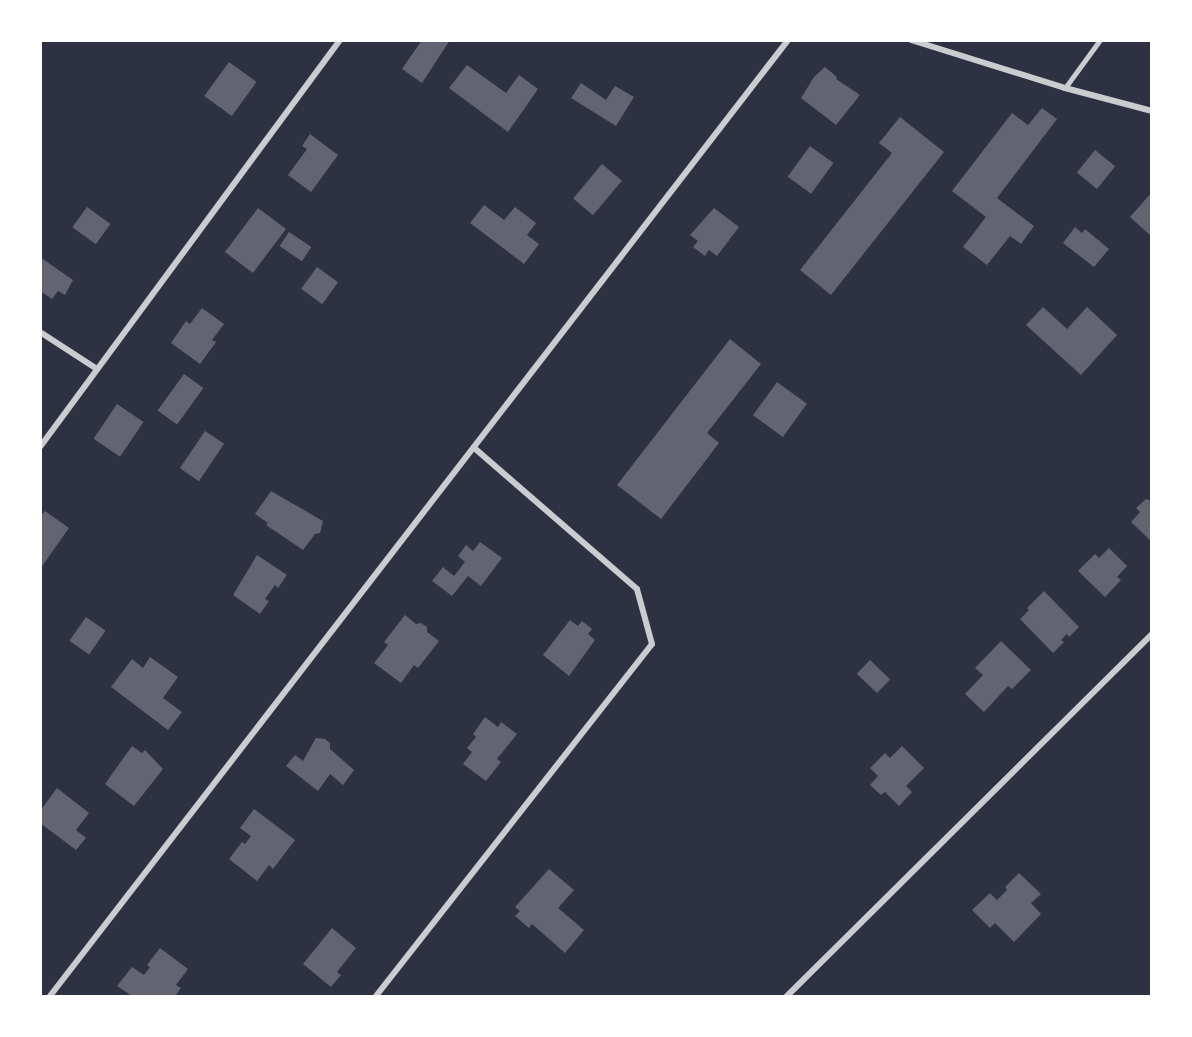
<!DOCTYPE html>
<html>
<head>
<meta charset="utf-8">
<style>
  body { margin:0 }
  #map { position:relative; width:1192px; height:1037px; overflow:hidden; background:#2d3142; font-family:"Nunito Sans",sans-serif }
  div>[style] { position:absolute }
  .building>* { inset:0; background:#626471; transform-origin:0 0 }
  .service>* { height:4.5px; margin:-2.25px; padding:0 2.25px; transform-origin:2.25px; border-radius:2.25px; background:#caccd0 }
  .minor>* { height:6px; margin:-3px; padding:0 3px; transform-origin:3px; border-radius:3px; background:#caccd0 }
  span { translate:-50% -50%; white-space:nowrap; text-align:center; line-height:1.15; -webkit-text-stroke:6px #fff; paint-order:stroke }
  .frame { position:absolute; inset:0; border:42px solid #fff; pointer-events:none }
</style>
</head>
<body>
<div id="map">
  <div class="building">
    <div style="clip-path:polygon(422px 40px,450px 40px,422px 83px,402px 69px)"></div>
    <div style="left:229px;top:62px;width:34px;height:42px;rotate:36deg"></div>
    <div style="clip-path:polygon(467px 65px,506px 93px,519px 75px,538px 89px,508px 132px,449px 88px)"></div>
    <div style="clip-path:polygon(825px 67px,837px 77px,836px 79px,860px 95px,836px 125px,801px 98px,814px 77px)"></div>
    <div style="clip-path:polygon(581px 83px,606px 100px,615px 86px,634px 97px,616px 126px,571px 98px)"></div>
    <div style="clip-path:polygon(1042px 108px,1057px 119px,997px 198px,1034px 226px,1021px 244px,1010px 236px,987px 265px,963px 247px,986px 217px,952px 191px,1012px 113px,1028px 125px)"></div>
    <div style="clip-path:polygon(900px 117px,944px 152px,831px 295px,800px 270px,892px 153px,879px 143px)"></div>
    <div style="clip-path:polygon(310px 134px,338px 155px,311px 192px,288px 175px,307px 149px,302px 146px)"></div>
    <div style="left:810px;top:146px;width:29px;height:38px;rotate:36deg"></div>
    <div style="left:1095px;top:150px;width:26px;height:29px;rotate:39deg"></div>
    <div style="left:602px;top:164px;width:26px;height:45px;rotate:40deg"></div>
    <div style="clip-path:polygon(1152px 192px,1152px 237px,1130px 217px)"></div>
    <div style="clip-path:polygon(484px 205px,504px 220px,515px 207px,536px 223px,527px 235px,539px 244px,524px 264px,470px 223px)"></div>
    <div style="left:87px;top:207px;width:29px;height:25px;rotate:36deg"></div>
    <div style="left:258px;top:208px;width:35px;height:55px;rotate:37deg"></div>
    <div style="clip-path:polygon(714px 208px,739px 227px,717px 256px,709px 250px,705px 256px,693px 247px,698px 241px,690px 235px)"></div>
    <div style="clip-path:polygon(1075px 227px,1082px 233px,1085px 229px,1109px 249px,1094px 267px,1063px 243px)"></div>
    <div style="left:289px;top:232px;width:27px;height:17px;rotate:34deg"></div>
    <div style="clip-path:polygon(40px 257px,73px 280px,65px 295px,58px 291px,52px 299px,40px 291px)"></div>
    <div style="left:317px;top:267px;width:26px;height:27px;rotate:36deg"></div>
    <div style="clip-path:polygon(1043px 307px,1067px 329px,1087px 307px,1117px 335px,1081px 375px,1026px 325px)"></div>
    <div style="clip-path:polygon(202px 308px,224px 324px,212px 340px,216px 342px,200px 364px,171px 343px,186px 321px,190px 324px)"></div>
    <div style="clip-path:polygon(730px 339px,761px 364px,707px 433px,719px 443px,661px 519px,617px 485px)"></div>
    <div style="left:184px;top:374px;width:24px;height:45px;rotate:36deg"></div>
    <div style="left:777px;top:382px;width:37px;height:41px;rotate:36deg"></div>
    <div style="left:117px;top:404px;width:32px;height:42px;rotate:34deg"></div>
    <div style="left:205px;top:431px;width:23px;height:45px;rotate:34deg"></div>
    <div style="clip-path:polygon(271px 491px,323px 521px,320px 533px,315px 534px,303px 550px,266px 525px,268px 523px,255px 514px)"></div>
    <div style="clip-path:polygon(1146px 499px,1152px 501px,1152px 542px,1131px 522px,1140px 512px,1136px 508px)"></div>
    <div style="clip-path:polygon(45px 511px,69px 528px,40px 569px,40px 517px)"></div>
    <div style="clip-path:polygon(480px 542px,502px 558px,481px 586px,468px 576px,452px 596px,432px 581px,443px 567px,454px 576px,465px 562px,458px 556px,466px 545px,473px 551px)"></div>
    <div style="clip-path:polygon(1109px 548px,1127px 566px,1117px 577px,1121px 580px,1105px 597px,1078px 571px,1095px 554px,1099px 558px)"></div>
    <div style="clip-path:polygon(257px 555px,287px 575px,278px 588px,275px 585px,265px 599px,269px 601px,260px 614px,233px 595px)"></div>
    <div style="clip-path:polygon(1044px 591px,1079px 627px,1069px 637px,1067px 634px,1061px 640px,1064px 642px,1053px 653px,1020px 619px,1029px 610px,1027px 608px)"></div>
    <div style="clip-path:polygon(405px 615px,416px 624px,421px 623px,427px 627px,427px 632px,439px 641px,418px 668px,414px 665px,401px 683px,374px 663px,388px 645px,384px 642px)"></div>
    <div style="left:86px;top:617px;width:24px;height:29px;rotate:35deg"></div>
    <div style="clip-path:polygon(570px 620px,578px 626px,582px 621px,592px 629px,588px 634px,595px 640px,569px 676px,543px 655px)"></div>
    <div style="clip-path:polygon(1001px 641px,1031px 670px,1012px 689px,1008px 686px,984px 712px,965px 694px,983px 675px,975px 668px)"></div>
    <div style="clip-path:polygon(150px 657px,178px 677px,163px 698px,182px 712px,168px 730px,111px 687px,132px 659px,143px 668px)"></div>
    <div style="left:870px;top:660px;width:28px;height:19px;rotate:44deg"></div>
    <div style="clip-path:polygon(485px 717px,498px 727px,501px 722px,517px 734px,497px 759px,501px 762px,486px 781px,463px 764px,472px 752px,467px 748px,476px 737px,473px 734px)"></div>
    <div style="clip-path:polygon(316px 738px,325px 739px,330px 743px,330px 749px,354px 770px,343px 785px,330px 774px,318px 791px,286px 766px,295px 755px,303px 761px)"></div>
    <div style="clip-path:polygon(132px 746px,142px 753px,145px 750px,163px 769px,134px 806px,105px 784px)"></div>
    <div style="clip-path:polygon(902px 746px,924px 768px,906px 786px,912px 792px,899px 806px,885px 792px,881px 795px,870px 785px,878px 776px,870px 768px,885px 753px,890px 758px)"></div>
    <div style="clip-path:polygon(57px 788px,89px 813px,76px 830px,86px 838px,76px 850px,40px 823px,40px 811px)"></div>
    <div style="clip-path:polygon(254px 809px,295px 840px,273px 869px,269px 865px,257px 881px,229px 859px,242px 842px,245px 844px,251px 836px,240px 828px)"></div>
    <div style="clip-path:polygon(549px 869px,574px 890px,558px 908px,584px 930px,565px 953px,532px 924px,529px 928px,515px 916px,520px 911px,515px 907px)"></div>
    <div style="clip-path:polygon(1019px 873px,1041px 894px,1031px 903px,1041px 914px,1014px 942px,995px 923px,990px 928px,972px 910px,990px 893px,997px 900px,1007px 890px,1005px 887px)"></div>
    <div style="clip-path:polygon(332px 928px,356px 948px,337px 972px,341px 975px,331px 987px,303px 964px)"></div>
    <div style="clip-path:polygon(160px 948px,188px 969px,176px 985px,181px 988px,175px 996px,132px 996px,117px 986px,132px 967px,144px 975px,150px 967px,147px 965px)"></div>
  </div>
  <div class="service">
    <div style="left:1065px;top:88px;width:59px;rotate:-53.9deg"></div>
  </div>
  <div class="minor">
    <div style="left:911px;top:40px;width:161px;rotate:17.3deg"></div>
    <div style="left:1065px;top:88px;width:90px;rotate:14.8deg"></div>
    <div style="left:40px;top:332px;width:68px;rotate:33deg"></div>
    <div style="left:40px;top:447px;width:506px;rotate:-53.61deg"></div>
    <div style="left:50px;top:996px;width:1208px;rotate:-52.33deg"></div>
    <div style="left:376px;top:996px;width:447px;rotate:-51.9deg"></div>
    <div style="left:652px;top:644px;width:57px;rotate:-105.3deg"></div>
    <div style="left:637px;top:589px;width:216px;rotate:-139.1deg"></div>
    <div style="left:787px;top:996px;width:514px;rotate:-44.76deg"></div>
  </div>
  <div class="frame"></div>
</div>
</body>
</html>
